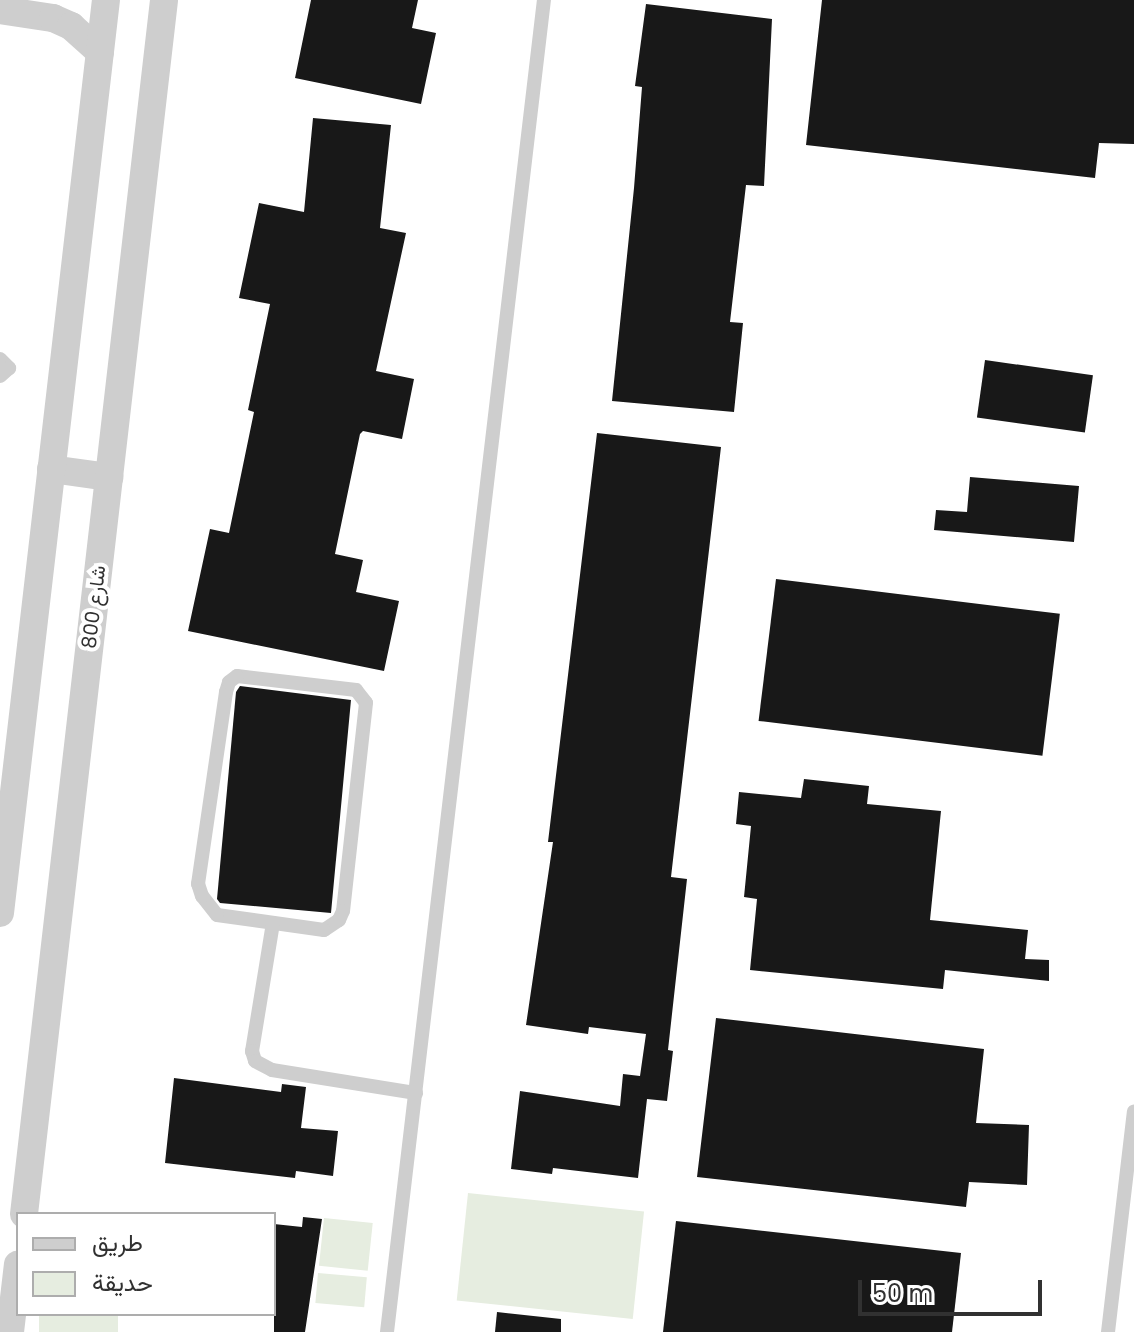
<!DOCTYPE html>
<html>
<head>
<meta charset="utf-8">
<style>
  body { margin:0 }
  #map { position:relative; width:1134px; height:1332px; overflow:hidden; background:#fff; font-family:Poppins,Vazirmatn,sans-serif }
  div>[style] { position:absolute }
  .green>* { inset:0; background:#e6ede0; transform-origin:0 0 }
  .building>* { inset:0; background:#181818; transform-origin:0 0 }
  .lane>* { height:14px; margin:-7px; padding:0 7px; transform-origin:7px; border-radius:7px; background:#cecece }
  .street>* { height:28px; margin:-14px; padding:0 14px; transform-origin:14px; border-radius:14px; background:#cecece }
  span { translate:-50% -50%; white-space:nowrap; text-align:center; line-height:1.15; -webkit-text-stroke:8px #fff; paint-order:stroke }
  .street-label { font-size:20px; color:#313131 }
  .legend { position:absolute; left:16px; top:1212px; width:260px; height:104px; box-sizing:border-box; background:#fff; border:2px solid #adadad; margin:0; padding:10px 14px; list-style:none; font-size:24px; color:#313131 }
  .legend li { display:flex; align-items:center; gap:16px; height:40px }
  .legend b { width:40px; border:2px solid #adadad }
  .scale { position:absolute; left:858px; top:1280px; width:184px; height:36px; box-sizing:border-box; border:4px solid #313131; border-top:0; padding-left:10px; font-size:24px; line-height:28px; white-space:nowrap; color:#313131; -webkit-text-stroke:6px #fff; paint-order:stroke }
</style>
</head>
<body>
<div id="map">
  <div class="green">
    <div style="left:468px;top:1193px;width:177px;height:108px;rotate:6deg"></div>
    <div style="left:324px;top:1218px;width:49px;height:48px;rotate:6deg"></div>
    <div style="left:318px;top:1273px;width:49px;height:30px;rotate:5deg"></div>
    <div style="left:39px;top:1314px;width:79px;height:18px"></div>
  </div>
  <div class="building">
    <div style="clip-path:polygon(311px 0,418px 0,412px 28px,436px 33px,421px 104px,295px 78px)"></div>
    <div style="clip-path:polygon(822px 0,1134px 0,1134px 144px,1099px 143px,1095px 178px,806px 145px)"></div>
    <div style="clip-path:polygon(646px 4px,772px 19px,764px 186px,746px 185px,730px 322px,743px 323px,734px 412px,612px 401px,634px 188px,642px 87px,635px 86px)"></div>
    <div style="clip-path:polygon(313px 118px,391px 125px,380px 228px,406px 233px,376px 371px,414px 379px,402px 439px,363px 431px,360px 434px,335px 554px,363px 560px,356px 592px,399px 601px,384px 671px,188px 631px,210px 529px,229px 533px,254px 412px,248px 410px,270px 304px,239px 298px,259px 203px,304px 212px)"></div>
    <div style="left:985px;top:360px;width:109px;height:58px;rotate:8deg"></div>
    <div style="clip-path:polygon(597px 433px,721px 447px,671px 877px,687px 879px,668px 1050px,673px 1051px,667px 1101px,647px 1099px,638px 1178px,553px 1168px,552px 1174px,511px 1169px,520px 1091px,620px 1106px,623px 1074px,640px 1076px,646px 1034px,589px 1027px,588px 1034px,526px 1025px,553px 842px,548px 842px)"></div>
    <div style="clip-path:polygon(970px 477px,1079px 486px,1074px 542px,934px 530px,936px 510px,967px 512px)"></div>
    <div style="left:776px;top:579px;width:286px;height:143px;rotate:7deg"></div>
    <div style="clip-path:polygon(240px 686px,351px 700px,331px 913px,220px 903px,217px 899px,236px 692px)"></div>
    <div style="clip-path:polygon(804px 779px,869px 786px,867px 804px,941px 811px,930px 920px,1028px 930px,1025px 959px,1049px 960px,1049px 981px,945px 970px,943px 989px,750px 970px,757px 899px,744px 897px,751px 826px,736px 824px,739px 792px,801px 798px)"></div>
    <div style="clip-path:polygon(716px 1018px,984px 1049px,976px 1123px,1029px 1125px,1027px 1185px,969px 1182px,966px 1207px,697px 1177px)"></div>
    <div style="clip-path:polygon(174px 1078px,281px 1092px,282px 1084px,306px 1087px,301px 1128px,338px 1131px,333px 1176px,296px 1171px,295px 1178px,165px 1163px)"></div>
    <div style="clip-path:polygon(303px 1217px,322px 1219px,305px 1332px,274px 1332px,274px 1224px,302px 1227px)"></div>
    <div style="clip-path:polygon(676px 1221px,961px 1253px,952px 1332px,663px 1332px)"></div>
    <div style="clip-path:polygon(497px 1312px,561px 1319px,561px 1332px,495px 1332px)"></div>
  </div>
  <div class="lane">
    <div style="left:0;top:359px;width:13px;rotate:45deg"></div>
    <div style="left:9px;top:368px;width:12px;rotate:138deg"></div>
    <div style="left:237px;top:676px;width:120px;rotate:6.7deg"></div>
    <div style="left:356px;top:690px;width:16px;rotate:52deg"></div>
    <div style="left:366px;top:703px;width:209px;rotate:96.3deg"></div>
    <div style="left:343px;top:911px;width:10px;rotate:114deg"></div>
    <div style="left:339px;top:920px;width:18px;rotate:146deg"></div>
    <div style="left:324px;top:930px;width:108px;rotate:-172deg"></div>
    <div style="left:217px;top:915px;width:24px;rotate:-128deg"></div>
    <div style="left:202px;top:896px;width:13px;rotate:-108deg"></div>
    <div style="left:198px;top:884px;width:194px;rotate:-81.7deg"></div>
    <div style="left:226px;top:692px;width:10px;rotate:-73deg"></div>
    <div style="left:229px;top:682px;width:10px;rotate:-37deg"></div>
    <div style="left:273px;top:923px;width:130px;rotate:99.3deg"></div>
    <div style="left:252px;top:1051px;width:10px;rotate:73deg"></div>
    <div style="left:255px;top:1061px;width:19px;rotate:28deg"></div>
    <div style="left:272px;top:1070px;width:146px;rotate:9.1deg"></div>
    <div style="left:387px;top:1332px;width:1341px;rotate:-83.28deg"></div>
    <div style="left:1108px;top:1332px;width:222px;rotate:-83.3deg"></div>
  </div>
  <div class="street">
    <div style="left:0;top:10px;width:54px;rotate:8.6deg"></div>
    <div style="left:53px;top:18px;width:20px;rotate:24deg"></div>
    <div style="left:71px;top:26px;width:39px;rotate:42deg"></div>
    <div style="left:51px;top:469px;width:59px;rotate:7.9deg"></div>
    <div style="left:0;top:913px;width:919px;rotate:-83.38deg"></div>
    <div style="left:24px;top:1214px;width:1222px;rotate:-83.42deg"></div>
    <div style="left:10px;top:1332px;width:68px;rotate:-83.3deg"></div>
  </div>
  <div class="street-label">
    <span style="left:94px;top:607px;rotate:-83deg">شارع 800</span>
  </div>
  <ul class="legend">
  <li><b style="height:10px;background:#cecece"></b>طريق</li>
  <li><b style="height:22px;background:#e6ede0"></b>حديقة</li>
  </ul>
  <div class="scale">50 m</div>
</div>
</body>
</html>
